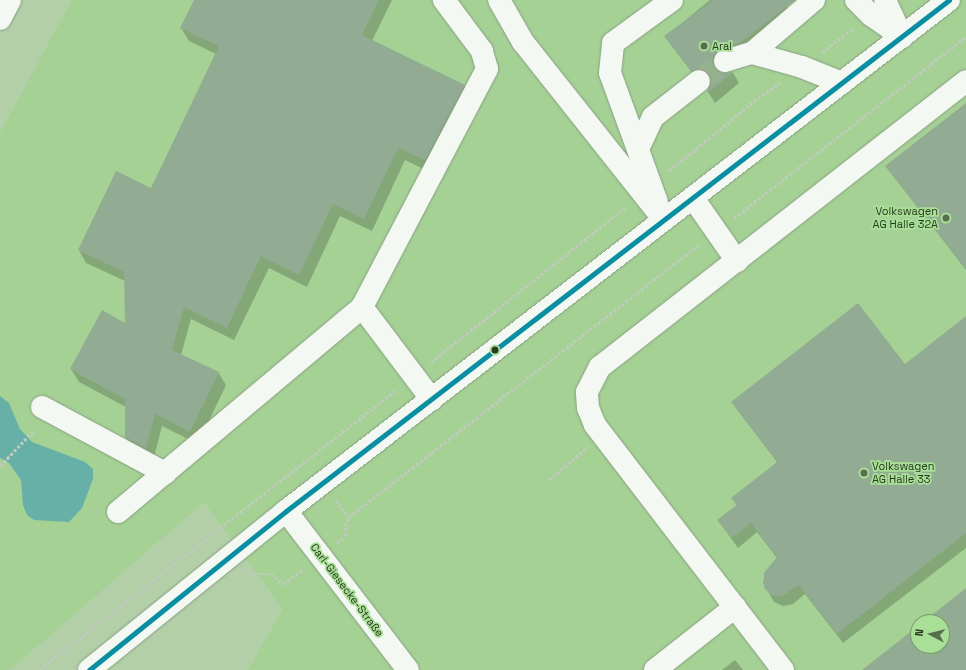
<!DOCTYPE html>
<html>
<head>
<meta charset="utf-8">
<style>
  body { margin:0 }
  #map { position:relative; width:966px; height:670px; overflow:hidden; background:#b2cfa8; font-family:"Space Grotesk",sans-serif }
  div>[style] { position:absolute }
  .built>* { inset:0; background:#a5d195 }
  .water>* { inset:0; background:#67b0a7 }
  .shadow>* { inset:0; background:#0003 }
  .building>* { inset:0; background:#92ab93 }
  .minor-tunnel>* { height:22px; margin-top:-11px; transform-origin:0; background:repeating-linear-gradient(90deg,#96b18d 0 22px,transparent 0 33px) }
  .path>* { height:2.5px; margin-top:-1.25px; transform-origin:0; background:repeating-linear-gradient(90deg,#c1cabe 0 3px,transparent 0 5px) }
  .roads { filter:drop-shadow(0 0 1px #8aa082) drop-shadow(0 0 1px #8aa082) }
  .minor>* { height:22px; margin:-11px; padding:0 11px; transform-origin:11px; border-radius:11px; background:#f3f8f2 }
  .major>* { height:22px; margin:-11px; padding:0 11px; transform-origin:11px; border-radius:11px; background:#f3f8f2 }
  .highway>* { height:22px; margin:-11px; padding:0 11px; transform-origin:11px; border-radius:11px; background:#f3f8f2 }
  .bus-1>* { height:5px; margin:-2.5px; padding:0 2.5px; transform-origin:2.5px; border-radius:2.5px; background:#0a8ea2 }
  .dots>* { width:11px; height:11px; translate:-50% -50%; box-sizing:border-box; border:2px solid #aadf98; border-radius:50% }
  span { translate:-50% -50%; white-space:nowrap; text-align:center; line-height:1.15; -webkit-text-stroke:3.5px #aadf98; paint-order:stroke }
  .poi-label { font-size:11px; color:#263b1f }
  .left { translate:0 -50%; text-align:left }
  .right { translate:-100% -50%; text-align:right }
  .street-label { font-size:11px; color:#263b1f }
  .north { position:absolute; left:910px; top:614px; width:40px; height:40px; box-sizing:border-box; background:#aadf98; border:1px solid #759d68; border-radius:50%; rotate:277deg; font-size:11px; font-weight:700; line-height:16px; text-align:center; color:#263b1f }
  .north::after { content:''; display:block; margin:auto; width:14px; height:18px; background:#576f4f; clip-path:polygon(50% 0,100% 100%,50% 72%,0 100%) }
</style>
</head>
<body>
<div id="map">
  <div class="built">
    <div style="clip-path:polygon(evenodd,72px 0,966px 0,966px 670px,248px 670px,283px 609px,204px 502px,18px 663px,9px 670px,0 670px,0 133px,72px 0,918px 622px,942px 622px,942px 646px,918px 646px,918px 622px)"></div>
  </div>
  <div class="water">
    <div style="clip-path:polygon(0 396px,9px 403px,20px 429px,32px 442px,85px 462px,93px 469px,93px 479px,82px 508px,69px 522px,34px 520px,27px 515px,23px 505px,21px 480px,9px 463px,0 458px)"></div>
  </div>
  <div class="shadow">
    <div style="clip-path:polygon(195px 0,392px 0,372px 41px,464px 85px,471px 98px,432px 173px,405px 160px,372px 231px,340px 216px,307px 287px,269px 268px,234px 340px,191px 319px,181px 355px,218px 372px,226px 385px,198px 444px,162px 426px,153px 461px,133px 450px,126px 437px,126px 407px,79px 382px,71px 369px,126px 324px,125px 281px,86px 263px,79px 250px,152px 189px,216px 54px,189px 41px,181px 28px)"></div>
    <div style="clip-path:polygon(710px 0,782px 0,794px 17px,722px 64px,720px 73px,733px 73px,739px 83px,715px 103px,708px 92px,712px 81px,699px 82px,665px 37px)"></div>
    <div style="clip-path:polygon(966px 105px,966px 270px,886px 166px)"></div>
    <div style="clip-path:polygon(966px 317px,966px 548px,843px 643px,805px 594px,793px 604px,783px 606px,774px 602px,763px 583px,765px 573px,777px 558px,757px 532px,738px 548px,718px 520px,737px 506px,733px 498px,778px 463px,732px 402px,905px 365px)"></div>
    <div style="clip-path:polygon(735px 660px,743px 670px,722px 670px)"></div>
  </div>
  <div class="building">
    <div style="clip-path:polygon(194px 0,379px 0,362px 35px,465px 85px,425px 160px,398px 148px,364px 219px,333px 204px,299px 275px,261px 256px,227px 328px,184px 307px,172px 350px,219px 372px,190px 432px,155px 414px,146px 449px,125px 437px,125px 399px,70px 369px,102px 310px,125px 323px,124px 272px,78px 250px,116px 171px,151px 188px,219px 46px,180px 28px)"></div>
    <div style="clip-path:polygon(713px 0,795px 0,740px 43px,716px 53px,713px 64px,716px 70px,722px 73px,734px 72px,707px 93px,711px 80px,709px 74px,703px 69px,691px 71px,664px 36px)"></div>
    <div style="clip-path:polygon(966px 103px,966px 269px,885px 166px)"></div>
    <div style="clip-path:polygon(858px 303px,905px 364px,966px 316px,966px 533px,837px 634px,799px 585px,782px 596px,772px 595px,764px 588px,764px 573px,777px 557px,751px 523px,732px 538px,717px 520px,737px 505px,731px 498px,777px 462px,731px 402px)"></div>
    <div style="clip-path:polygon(966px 588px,966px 670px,862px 670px,918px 626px,918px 646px,942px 646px,942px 622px,923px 622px)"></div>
  </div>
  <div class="minor-tunnel">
    <div style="left:699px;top:81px;width:33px;rotate:-38deg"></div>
  </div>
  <div class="path">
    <div style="left:822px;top:52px;width:40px;rotate:-37deg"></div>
    <div style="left:669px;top:171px;width:110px;rotate:-39.5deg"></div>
    <div style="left:754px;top:101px;width:32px;rotate:-35deg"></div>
    <div style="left:734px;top:218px;width:294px;rotate:-38deg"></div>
    <div style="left:431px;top:362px;width:249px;rotate:-38.5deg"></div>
    <div style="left:0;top:466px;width:51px;rotate:-46.6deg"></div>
    <div style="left:549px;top:480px;width:48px;rotate:-40.7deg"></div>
    <div style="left:336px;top:500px;width:21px;rotate:53deg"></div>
    <div style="left:337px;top:543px;width:11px;rotate:-38deg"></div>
    <div style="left:346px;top:536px;width:10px;rotate:-96deg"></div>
    <div style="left:345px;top:526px;width:10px;rotate:-66deg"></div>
    <div style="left:349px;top:517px;width:445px;rotate:-37.9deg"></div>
    <div style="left:248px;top:570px;width:6px;rotate:45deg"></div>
    <div style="left:252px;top:574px;width:19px"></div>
    <div style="left:271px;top:574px;width:16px;rotate:38deg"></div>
    <div style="left:284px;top:584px;width:24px;rotate:-38deg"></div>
    <div style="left:39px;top:670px;width:455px;rotate:-38.1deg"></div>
  </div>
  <div class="roads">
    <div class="minor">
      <div style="left:499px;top:0;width:48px;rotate:60.3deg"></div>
      <div style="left:523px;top:42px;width:227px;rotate:51.6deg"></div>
      <div style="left:814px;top:0;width:82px;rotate:139.5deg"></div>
      <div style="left:752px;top:53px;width:52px;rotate:15.6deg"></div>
      <div style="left:802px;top:67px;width:43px;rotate:21.8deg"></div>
      <div style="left:856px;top:0;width:21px;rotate:45deg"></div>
      <div style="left:871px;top:15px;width:38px;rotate:35deg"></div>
      <div style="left:885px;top:0;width:41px;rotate:65.3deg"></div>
      <div style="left:725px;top:61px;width:28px;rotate:-17deg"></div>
      <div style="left:638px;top:149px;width:35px;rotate:-65deg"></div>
      <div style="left:653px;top:117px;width:58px;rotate:-38deg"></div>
      <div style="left:693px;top:198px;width:77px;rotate:55.1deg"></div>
      <div style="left:657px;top:202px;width:137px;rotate:-110deg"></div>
      <div style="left:610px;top:73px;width:30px;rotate:-84deg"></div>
      <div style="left:613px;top:43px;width:73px;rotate:-36.1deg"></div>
      <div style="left:362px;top:307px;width:269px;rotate:-62.3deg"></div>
      <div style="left:487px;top:69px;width:19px;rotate:-106deg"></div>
      <div style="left:482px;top:51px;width:64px;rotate:-126.7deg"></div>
      <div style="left:42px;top:407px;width:140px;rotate:28.2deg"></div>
      <div style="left:286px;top:511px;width:200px;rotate:52.5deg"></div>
      <div style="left:118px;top:512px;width:319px;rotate:-40deg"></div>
      <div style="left:362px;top:307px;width:116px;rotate:53deg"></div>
      <div style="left:655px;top:670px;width:102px;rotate:-38.2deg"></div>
      <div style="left:783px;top:670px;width:309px;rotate:-127.5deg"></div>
      <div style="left:595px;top:425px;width:18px;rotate:-112deg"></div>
      <div style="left:588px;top:408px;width:16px;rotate:-94deg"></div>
      <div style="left:587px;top:392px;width:28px;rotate:-63deg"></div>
      <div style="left:600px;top:367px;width:464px;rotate:-38deg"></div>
    </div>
    <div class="major">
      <div style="left:89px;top:670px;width:253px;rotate:-38.9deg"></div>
      <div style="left:286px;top:511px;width:837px;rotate:-37.62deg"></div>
    </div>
    <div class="highway">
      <div style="left:0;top:19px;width:21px;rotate:-62deg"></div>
    </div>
  </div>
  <div class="bus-1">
    <div style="left:89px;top:670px;width:253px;rotate:-38.9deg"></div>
    <div style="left:286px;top:511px;width:837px;rotate:-37.62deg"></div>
  </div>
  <div class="dots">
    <div style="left:704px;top:46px;background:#576f4f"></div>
    <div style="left:946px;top:218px;background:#576f4f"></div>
    <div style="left:495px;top:350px;background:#263b1f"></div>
    <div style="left:864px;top:473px;background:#576f4f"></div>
  </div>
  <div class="poi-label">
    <span class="left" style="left:712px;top:46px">Aral</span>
    <span class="right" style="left:938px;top:218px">Volkswagen<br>AG Halle 32A</span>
    <span class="left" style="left:872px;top:473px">Volkswagen<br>AG Halle 33</span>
  </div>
  <div class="street-label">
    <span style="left:347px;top:590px;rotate:53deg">Carl-Giesecke-Straße</span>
  </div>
  <div class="north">N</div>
</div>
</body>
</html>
